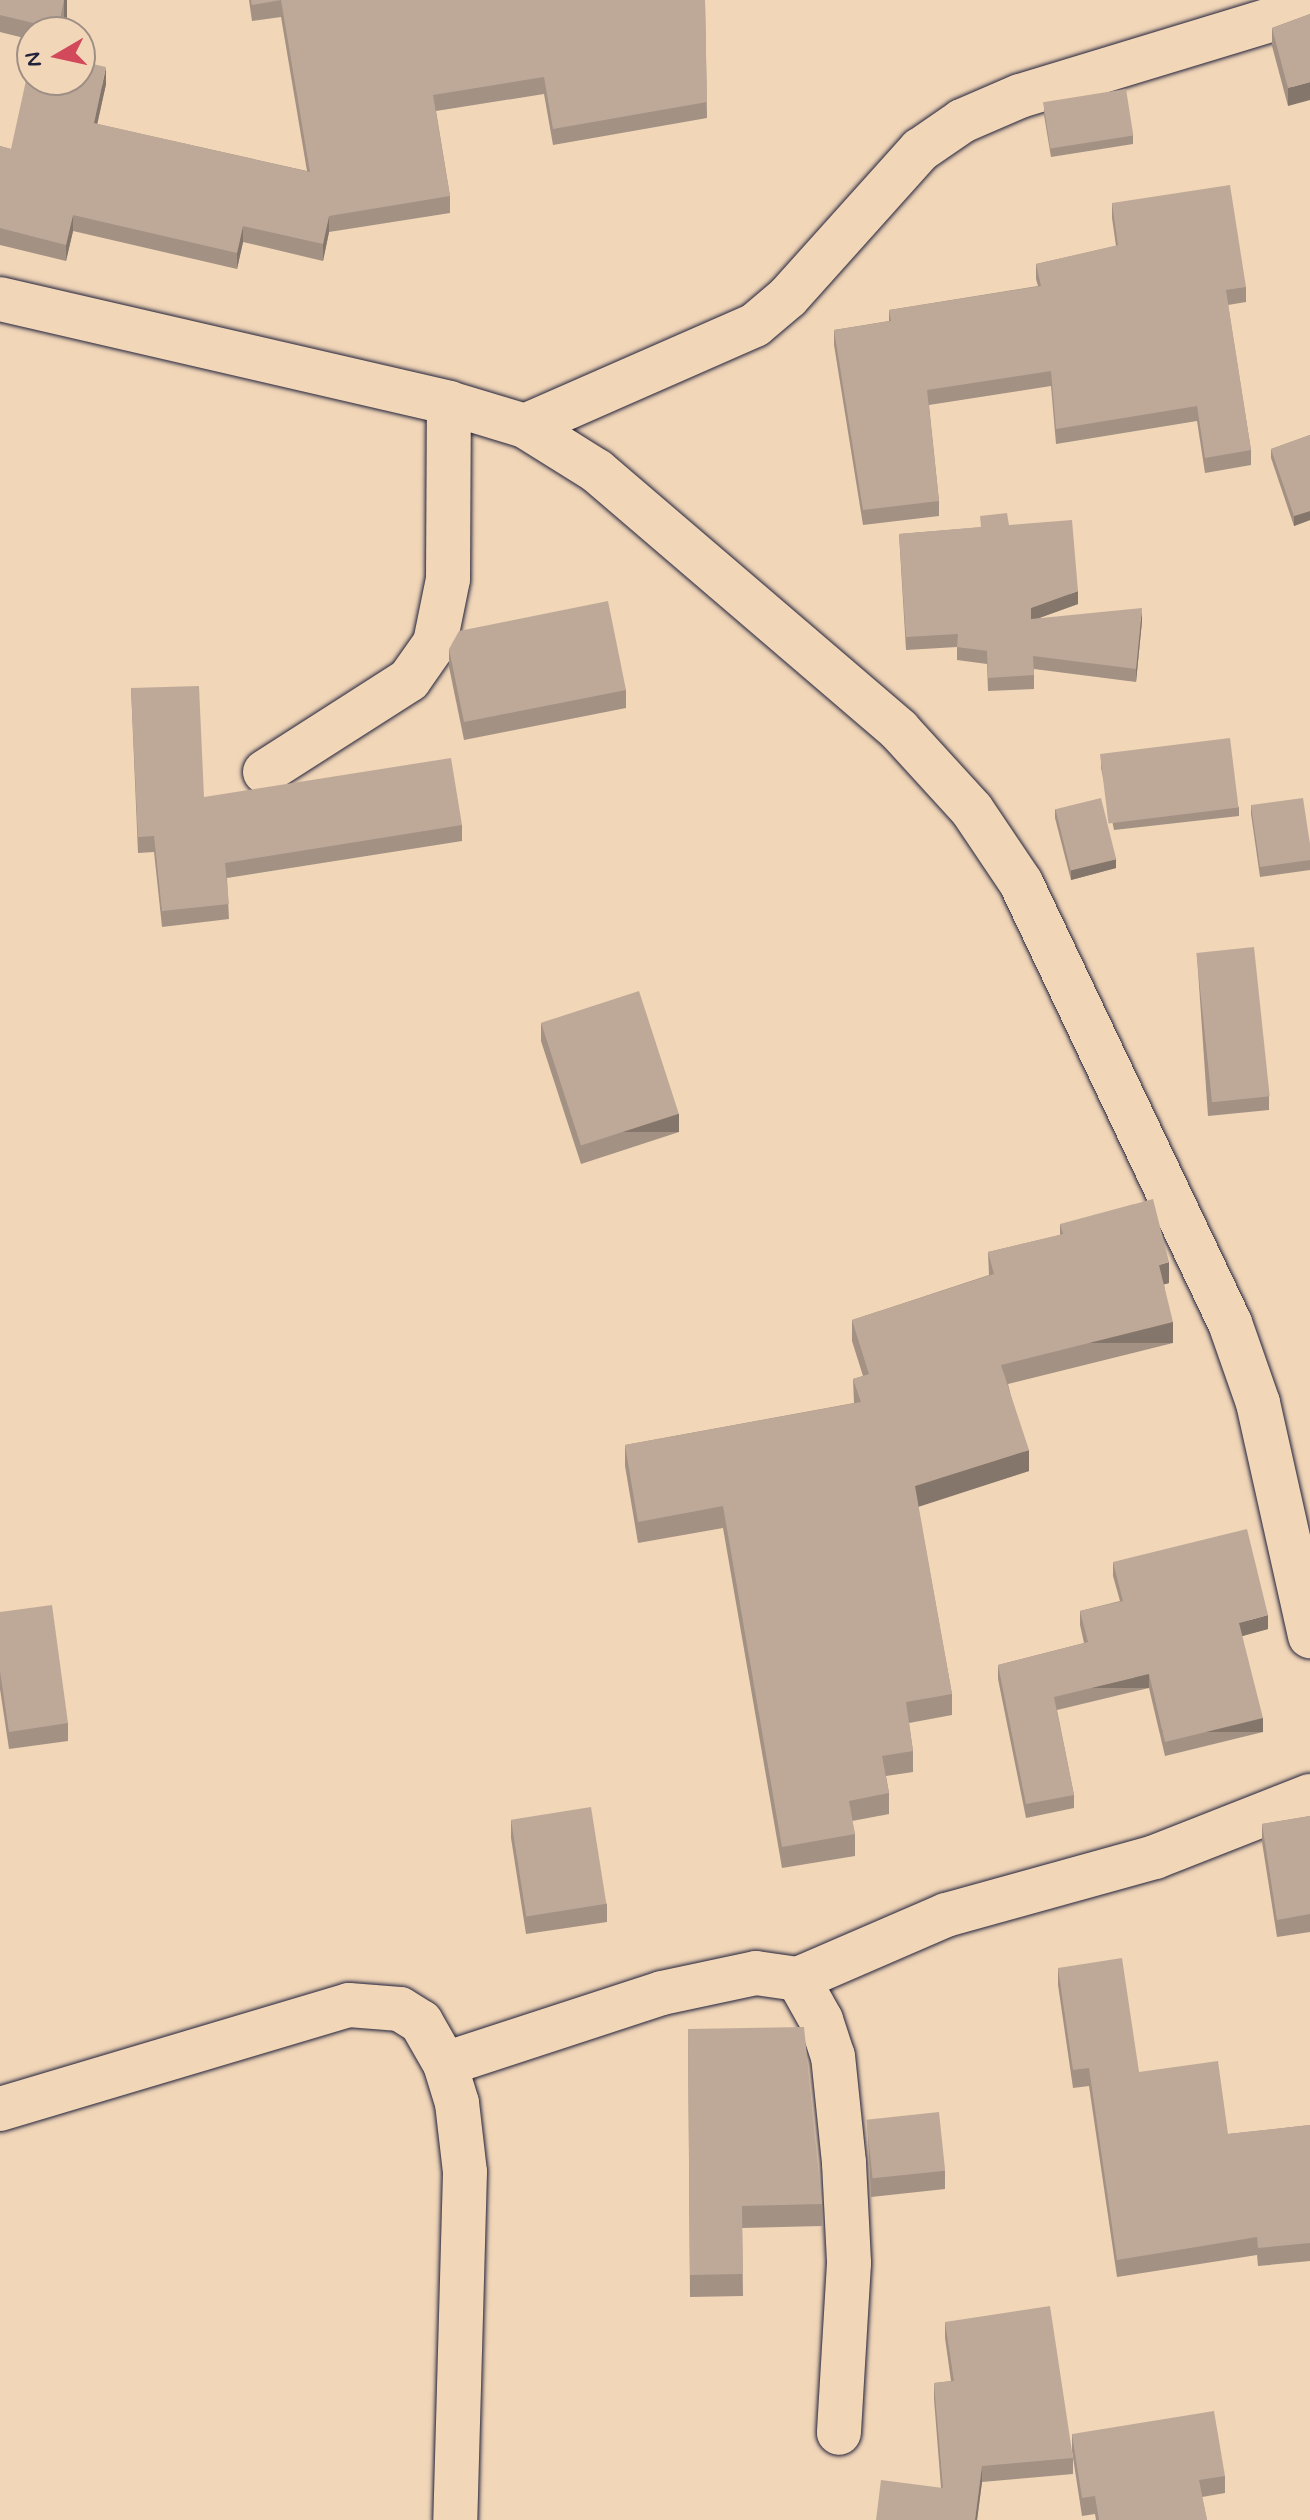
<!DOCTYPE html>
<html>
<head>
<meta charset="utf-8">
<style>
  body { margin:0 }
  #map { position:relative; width:1310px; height:2520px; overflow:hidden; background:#f1d6b8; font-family:Mynerve,sans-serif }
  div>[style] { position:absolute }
  .roads { filter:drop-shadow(0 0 2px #22223b) drop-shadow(0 0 2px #22223b) }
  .minor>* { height:44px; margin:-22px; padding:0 22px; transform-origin:22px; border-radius:22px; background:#f1d6b8 }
  .wall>* { inset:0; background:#a39184 }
  .shaded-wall>* { inset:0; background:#85766b; transform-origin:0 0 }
  .building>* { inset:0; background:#bea999; transform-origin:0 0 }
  span { translate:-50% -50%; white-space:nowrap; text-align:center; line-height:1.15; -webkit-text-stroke:7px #f1d6b8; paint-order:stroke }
  .north { position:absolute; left:16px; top:16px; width:80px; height:80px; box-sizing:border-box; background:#f1d6b8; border:2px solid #9e8e86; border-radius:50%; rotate:261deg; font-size:22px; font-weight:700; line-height:32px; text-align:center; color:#22223b }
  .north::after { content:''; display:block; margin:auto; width:28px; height:36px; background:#d1495b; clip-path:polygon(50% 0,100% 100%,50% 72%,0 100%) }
</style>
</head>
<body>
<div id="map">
  <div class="roads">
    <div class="minor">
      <div style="left:0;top:299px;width:461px;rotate:13deg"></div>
      <div style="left:449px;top:403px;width:79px;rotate:16.8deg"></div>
      <div style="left:525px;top:426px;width:85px;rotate:32deg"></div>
      <div style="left:597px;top:471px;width:398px;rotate:40.6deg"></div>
      <div style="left:899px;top:730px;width:108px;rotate:47.6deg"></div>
      <div style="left:972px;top:810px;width:88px;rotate:56.1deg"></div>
      <div style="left:1021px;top:883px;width:487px;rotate:64.6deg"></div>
      <div style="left:1230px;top:1323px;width:85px;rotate:70.7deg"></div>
      <div style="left:1258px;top:1403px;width:239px;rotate:77.4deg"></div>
      <div style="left:525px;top:426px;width:251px;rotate:-23.7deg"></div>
      <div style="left:755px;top:325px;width:43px;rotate:-40.3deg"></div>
      <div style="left:788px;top:297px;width:198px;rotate:-48.1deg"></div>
      <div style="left:920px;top:150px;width:51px;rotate:-34.6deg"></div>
      <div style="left:962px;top:121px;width:63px;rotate:-23.3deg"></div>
      <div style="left:1020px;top:96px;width:303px;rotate:-16.9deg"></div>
      <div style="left:265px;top:772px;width:171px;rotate:-32.6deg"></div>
      <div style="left:409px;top:680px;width:45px;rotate:-54.9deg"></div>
      <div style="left:435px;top:643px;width:65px;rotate:-78.5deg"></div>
      <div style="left:448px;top:579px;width:176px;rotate:-89.7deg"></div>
      <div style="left:798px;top:1979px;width:161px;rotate:-23.4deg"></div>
      <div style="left:946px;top:1915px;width:217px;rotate:-15.5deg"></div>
      <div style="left:1155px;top:1857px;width:167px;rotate:-21.5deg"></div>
      <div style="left:445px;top:2064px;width:228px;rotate:-18.1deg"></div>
      <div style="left:662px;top:1993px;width:96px;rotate:-12deg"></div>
      <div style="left:756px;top:1973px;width:42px;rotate:8.1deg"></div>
      <div style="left:798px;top:1979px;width:47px;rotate:60.7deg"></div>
      <div style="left:821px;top:2020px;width:38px;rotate:72deg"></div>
      <div style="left:833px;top:2056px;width:108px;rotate:84.1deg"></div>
      <div style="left:844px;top:2163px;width:100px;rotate:87.1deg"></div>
      <div style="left:849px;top:2263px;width:170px;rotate:93.4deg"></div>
      <div style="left:0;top:2109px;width:364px;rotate:-16.6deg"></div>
      <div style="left:349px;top:2005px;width:51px;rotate:4.5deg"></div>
      <div style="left:400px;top:2009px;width:25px;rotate:32deg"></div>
      <div style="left:421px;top:2022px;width:48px;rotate:60.3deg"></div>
      <div style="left:445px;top:2064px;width:41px;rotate:72.9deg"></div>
      <div style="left:457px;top:2103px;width:69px;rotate:83.4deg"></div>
      <div style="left:465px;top:2172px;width:348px;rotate:91.6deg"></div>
    </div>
  </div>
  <div class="wall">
    <div style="clip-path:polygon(0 0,67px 0,61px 32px,32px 32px,32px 40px,0 32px)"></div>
    <div style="clip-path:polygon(249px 0,705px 0,707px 118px,553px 145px,544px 94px,436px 111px,450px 196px,450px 213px,329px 232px,323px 261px,243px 242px,237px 269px,73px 231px,66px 261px,0 245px,0 146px,11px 149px,106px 84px,97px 124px,307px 171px,281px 17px,252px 21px)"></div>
    <div style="clip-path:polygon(1310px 14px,1288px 106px,1272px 46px,1272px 28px)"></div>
    <div style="clip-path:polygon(1044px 106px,1133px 135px,1133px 144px,1051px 157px,1044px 115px)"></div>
    <div style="clip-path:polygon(1112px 203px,1246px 287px,1246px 302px,1228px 305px,1251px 450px,1251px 465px,1205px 473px,1197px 421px,1056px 444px,1051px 386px,929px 405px,939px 501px,939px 516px,863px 525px,834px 345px,834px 330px,889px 321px,889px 310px,1038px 286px,1036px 279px,1036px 264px,1116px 246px,1112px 218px)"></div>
    <div style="clip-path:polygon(1310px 435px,1310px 520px,1294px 526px,1271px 458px,1271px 449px)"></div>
    <div style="clip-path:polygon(1009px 525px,1078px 604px,1039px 618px,1142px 621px,1136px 682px,1034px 669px,1034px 689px,988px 691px,987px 664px,957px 660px,957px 647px,906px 650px,899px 534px)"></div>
    <div style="clip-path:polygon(449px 649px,626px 690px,626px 708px,464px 740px,449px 667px)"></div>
    <div style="clip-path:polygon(131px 688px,204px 797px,462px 825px,462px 841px,227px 878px,229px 919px,162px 927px,154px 852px,138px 853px)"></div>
    <div style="clip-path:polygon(1101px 758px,1239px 807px,1239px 816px,1114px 830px,1101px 768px)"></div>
    <div style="clip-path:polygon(1251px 805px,1310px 844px,1310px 870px,1260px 877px,1251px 814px)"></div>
    <div style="clip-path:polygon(1055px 809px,1116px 868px,1071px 880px,1055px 818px)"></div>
    <div style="clip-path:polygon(1197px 956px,1269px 1096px,1269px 1110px,1208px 1116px)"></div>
    <div style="clip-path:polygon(541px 1023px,679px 1132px,581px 1164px,541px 1041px)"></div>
    <div style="clip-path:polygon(1060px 1224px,1169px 1283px,1164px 1284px,1173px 1343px,1008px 1384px,1029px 1471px,918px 1506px,952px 1694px,952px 1715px,909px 1723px,913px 1751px,913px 1772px,886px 1776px,889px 1793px,889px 1814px,852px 1821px,855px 1834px,855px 1856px,782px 1868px,723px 1528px,638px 1543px,625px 1466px,625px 1445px,854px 1403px,853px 1379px,863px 1376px,852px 1341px,852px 1320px,989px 1275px,988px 1252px,1060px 1235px)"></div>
    <div style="clip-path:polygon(1113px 1562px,1268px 1629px,1242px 1636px,1263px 1732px,1165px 1756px,1149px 1688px,1057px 1710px,1074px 1795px,1074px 1808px,1026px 1818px,998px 1679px,998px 1665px,1084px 1643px,1080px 1625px,1080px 1611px,1120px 1601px,1113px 1576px)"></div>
    <div style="clip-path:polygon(0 1612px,68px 1723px,68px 1741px,9px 1749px,0 1689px)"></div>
    <div style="clip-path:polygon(1310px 1816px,1310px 1932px,1277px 1937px,1262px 1842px,1262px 1824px)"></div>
    <div style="clip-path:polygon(511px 1820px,607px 1904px,607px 1922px,526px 1934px,511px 1838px)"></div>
    <div style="clip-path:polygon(1058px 1968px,1139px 2072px,1228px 2134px,1310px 2125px,1310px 2261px,1258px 2266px,1257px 2255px,1117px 2277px,1089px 2086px,1073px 2088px,1058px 1985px)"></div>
    <div style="clip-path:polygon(688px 2029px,822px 2204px,822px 2226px,742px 2228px,743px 2296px,690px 2297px)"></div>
    <div style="clip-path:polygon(867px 2121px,945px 2171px,945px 2189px,871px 2197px)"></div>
    <div style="clip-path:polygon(945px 2322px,1073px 2458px,1073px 2474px,982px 2482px,977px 2520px,876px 2520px,941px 2488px,934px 2399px,934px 2383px,951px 2381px,945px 2338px)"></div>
    <div style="clip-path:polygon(1072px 2434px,1225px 2476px,1225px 2493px,1202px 2497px,1207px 2520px,1096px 2520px,1095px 2514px,1082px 2516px,1072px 2451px)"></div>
  </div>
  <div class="shaded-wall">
    <div style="left:64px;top:0;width:3px;height:33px"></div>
    <div style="clip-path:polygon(106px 67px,106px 84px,94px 139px,94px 123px)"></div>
    <div style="clip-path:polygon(1310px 82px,1310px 100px,1288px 106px,1288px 88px)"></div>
    <div style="clip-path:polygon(73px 215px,73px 231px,66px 261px,66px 245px)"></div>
    <div style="clip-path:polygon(329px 216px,329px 232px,323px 261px,323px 244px)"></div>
    <div style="clip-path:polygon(243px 226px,243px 242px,237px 269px,237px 253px)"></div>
    <div style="clip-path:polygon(1310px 511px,1310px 520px,1294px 526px,1294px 516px)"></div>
    <div style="clip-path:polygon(1078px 591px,1078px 604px,1031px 621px,1031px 608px)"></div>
    <div style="clip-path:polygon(1142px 608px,1142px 621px,1136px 682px,1136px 669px)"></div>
    <div style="clip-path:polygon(1116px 859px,1116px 868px,1071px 880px,1071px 870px)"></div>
    <div style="left:679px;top:1114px;width:18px;height:103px;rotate:90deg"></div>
    <div style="clip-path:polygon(1169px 1262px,1169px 1283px,1159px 1286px,1159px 1265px)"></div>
    <div style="left:1173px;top:1322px;width:21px;height:177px;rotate:90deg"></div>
    <div style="clip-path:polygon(1029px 1450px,1029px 1471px,915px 1508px,915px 1486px)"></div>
    <div style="clip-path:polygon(1268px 1615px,1268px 1629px,1239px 1637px,1239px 1623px)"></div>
    <div style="left:1149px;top:1674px;width:14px;height:98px;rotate:90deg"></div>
    <div style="left:1263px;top:1718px;width:14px;height:101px;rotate:90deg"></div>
    <div style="clip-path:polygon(982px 2466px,982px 2482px,977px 2520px,975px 2520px)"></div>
  </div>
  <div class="building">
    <div style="clip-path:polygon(0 0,64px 0,58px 29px,0 15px)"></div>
    <div style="clip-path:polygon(251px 0,705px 0,707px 102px,553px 129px,544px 77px,433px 95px,450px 196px,329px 216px,323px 244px,243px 226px,237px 253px,73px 215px,66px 245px,0 228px,0 146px,11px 149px,32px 53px,32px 80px,80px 80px,80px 61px,106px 67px,94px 123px,310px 172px,281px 0,252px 5px)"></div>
    <div style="clip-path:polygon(1310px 14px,1310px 82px,1288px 88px,1272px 28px)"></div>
    <div style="left:1126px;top:89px;width:47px;height:84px;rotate:81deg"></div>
    <div style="clip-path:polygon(1230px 185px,1246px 287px,1226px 290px,1251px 450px,1205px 458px,1197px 406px,1056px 429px,1051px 371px,927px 390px,939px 501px,863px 510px,834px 330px,891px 321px,889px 310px,1041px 286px,1036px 264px,1118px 245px,1112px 203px)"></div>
    <div style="clip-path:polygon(1310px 435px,1310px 511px,1294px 516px,1271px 449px)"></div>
    <div style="clip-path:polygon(1007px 513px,1009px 525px,1072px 520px,1078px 591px,1031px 608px,1031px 619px,1142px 608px,1136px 669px,1033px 656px,1034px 675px,988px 678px,987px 651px,957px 647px,958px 634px,906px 637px,899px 534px,981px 527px,980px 516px)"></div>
    <div style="clip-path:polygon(608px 601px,626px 690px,464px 722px,449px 649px,459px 631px)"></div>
    <div style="clip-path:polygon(199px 686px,204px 797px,451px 758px,462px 825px,225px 863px,229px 904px,162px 911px,154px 836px,138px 837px,131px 688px)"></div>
    <div style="left:1230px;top:738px;width:70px;height:131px;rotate:83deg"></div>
    <div style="left:1101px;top:798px;width:63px;height:47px;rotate:76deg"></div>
    <div style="clip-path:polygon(1303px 798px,1310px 844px,1310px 860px,1260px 867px,1251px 805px)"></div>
    <div style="left:1254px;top:947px;width:150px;height:58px;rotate:84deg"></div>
    <div style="left:639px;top:991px;width:129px;height:103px;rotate:72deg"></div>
    <div style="clip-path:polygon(1153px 1199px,1169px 1262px,1159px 1265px,1173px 1322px,1001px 1365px,1029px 1450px,915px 1486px,952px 1694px,906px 1702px,913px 1751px,882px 1756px,889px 1793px,849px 1801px,855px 1834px,782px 1847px,723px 1506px,638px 1522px,625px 1445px,861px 1402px,853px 1379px,869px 1374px,852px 1320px,994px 1274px,988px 1252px,1063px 1234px,1060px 1224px)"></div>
    <div style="clip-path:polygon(1247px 1529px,1268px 1615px,1239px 1623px,1263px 1718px,1165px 1742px,1149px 1674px,1054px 1697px,1074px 1795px,1026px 1804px,998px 1665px,1088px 1642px,1080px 1611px,1123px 1601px,1113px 1562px)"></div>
    <div style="clip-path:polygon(52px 1605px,68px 1723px,9px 1732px,0 1671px,0 1612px)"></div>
    <div style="left:591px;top:1807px;width:98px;height:81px;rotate:81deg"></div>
    <div style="clip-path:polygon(1310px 1816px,1310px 1914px,1277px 1920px,1262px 1824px)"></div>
    <div style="clip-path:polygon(1122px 1958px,1139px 2072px,1218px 2061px,1228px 2134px,1310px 2125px,1310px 2243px,1258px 2248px,1257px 2237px,1117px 2260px,1089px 2068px,1073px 2070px,1058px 1968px)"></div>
    <div style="clip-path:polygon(804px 2027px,822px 2204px,742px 2206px,743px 2274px,690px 2275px,688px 2029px)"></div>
    <div style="left:939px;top:2112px;width:59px;height:73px;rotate:84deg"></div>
    <div style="clip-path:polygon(1050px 2306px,1073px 2458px,982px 2466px,975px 2520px,876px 2520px,881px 2480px,943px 2488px,934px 2383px,954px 2381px,945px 2322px)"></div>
    <div style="clip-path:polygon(1214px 2411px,1225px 2476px,1199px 2480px,1207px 2520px,1099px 2520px,1095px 2496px,1082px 2498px,1072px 2434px)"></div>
  </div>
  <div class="north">N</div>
</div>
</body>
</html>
